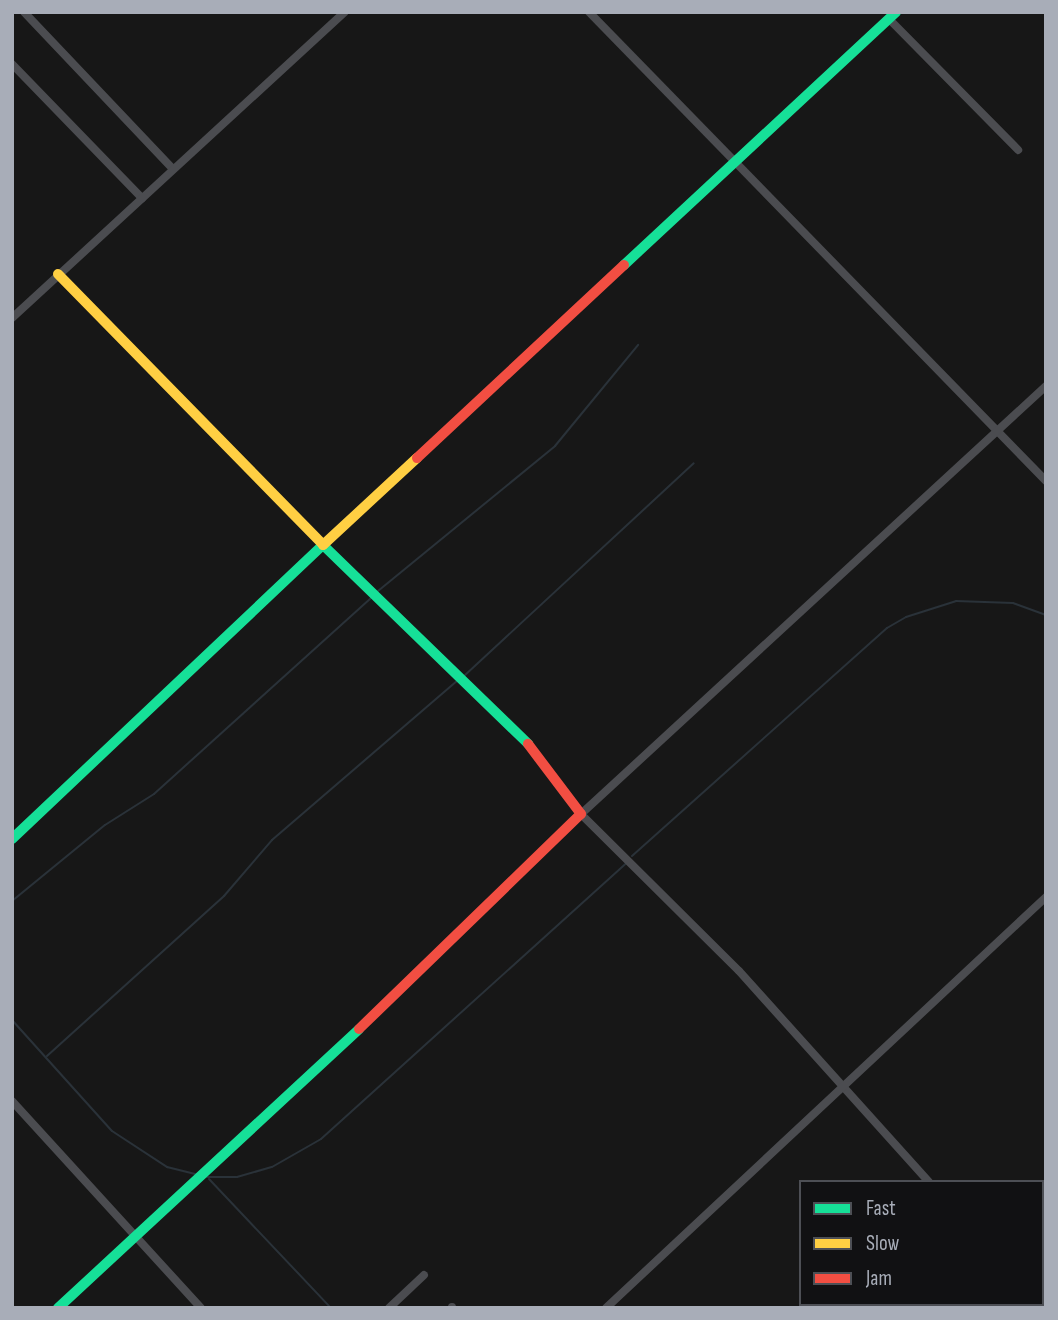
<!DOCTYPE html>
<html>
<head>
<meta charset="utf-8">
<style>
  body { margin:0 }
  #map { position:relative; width:1058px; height:1320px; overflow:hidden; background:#171717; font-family:"Sofia Sans Condensed",sans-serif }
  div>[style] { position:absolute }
  .stream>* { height:2px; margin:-1px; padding:0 1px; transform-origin:1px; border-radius:1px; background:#2a3239 }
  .street>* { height:8px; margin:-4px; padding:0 4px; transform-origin:4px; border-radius:4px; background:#4b4c50 }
  .fast>* { height:10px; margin:-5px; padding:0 5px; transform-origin:5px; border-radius:5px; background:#16e098 }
  .slow>* { height:10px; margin:-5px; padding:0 5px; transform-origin:5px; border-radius:5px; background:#ffcf43 }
  .jam>* { height:10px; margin:-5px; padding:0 5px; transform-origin:5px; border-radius:5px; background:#f24e42 }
  span { translate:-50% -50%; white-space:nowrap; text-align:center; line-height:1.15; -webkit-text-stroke:5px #111113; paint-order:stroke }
  .frame { position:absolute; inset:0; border:14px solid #a8adb8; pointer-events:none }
  .legend { position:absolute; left:799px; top:1180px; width:245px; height:126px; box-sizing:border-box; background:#111113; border:2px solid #4d4f55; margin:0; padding:9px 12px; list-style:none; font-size:21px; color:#a8adb8 }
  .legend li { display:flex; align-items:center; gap:14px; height:35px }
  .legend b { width:35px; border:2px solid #4d4f55 }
</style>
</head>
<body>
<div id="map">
  <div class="stream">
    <div style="left:378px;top:591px;width:229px;rotate:-39.3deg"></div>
    <div style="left:555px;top:446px;width:131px;rotate:-50.6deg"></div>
    <div style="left:464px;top:676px;width:313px;rotate:-42.8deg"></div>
    <div style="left:632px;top:856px;width:342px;rotate:-41.8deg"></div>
    <div style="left:887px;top:628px;width:22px;rotate:-30deg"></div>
    <div style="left:906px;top:617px;width:52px;rotate:-17.7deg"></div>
    <div style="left:956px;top:601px;width:57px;rotate:2deg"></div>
    <div style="left:1013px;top:603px;width:35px;rotate:20deg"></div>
    <div style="left:12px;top:901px;width:120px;rotate:-39.3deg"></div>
    <div style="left:105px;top:825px;width:58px;rotate:-32.3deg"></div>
    <div style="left:154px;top:794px;width:294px;rotate:-42.1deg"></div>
    <div style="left:12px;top:1020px;width:149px;rotate:48deg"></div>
    <div style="left:112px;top:1131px;width:66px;rotate:33.2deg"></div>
    <div style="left:167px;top:1167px;width:29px;rotate:14deg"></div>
    <div style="left:47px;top:1056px;width:239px;rotate:-42.1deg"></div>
    <div style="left:224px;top:896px;width:74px;rotate:-49.4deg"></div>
    <div style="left:272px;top:840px;width:245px;rotate:-40.7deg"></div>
    <div style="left:207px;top:1177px;width:30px"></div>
    <div style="left:237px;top:1177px;width:36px;rotate:-16deg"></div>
    <div style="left:272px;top:1167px;width:56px;rotate:-29.7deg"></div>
    <div style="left:321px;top:1139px;width:411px;rotate:-42.1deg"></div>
    <div style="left:209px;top:1179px;width:178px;rotate:46.6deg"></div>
  </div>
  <div class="street">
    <div style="left:24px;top:12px;width:216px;rotate:46.5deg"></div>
    <div style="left:589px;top:12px;width:655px;rotate:45.74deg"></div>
    <div style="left:889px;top:19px;width:184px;rotate:45.4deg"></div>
    <div style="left:12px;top:64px;width:187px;rotate:45.9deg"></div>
    <div style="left:12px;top:318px;width:452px;rotate:-42.6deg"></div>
    <div style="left:12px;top:1101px;width:280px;rotate:47.6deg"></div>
    <div style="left:929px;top:1182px;width:284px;rotate:-132deg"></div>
    <div style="left:739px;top:971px;width:223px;rotate:-135.2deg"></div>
    <div style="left:581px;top:814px;width:632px;rotate:-42.63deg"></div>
    <div style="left:1042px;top:1276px;width:5px;rotate:-37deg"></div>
    <div style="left:1042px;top:1298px;width:6px;rotate:45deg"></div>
    <div style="left:389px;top:1308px;width:48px;rotate:-43.3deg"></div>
    <div style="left:452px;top:1308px;width:1px;rotate:-90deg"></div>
    <div style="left:606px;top:1308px;width:602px;rotate:-43.05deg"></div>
  </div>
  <div class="fast">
    <div style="left:624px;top:265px;width:371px;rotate:-42.9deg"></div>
    <div style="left:12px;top:839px;width:428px;rotate:-43.4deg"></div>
    <div style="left:323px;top:545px;width:286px;rotate:44.1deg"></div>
    <div style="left:58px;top:1308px;width:410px;rotate:-42.8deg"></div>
  </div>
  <div class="slow">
    <div style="left:58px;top:274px;width:379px;rotate:45.6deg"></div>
    <div style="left:323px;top:545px;width:128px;rotate:-42.8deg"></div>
  </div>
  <div class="jam">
    <div style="left:417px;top:458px;width:283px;rotate:-43deg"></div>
    <div style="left:359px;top:1029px;width:309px;rotate:-44.1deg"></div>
    <div style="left:581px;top:814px;width:88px;rotate:-127.1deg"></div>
  </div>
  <div class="frame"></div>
  <ul class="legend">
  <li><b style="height:9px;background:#16e098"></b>Fast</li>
  <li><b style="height:9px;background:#ffcf43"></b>Slow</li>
  <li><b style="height:9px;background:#f24e42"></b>Jam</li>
  </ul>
</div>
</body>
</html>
